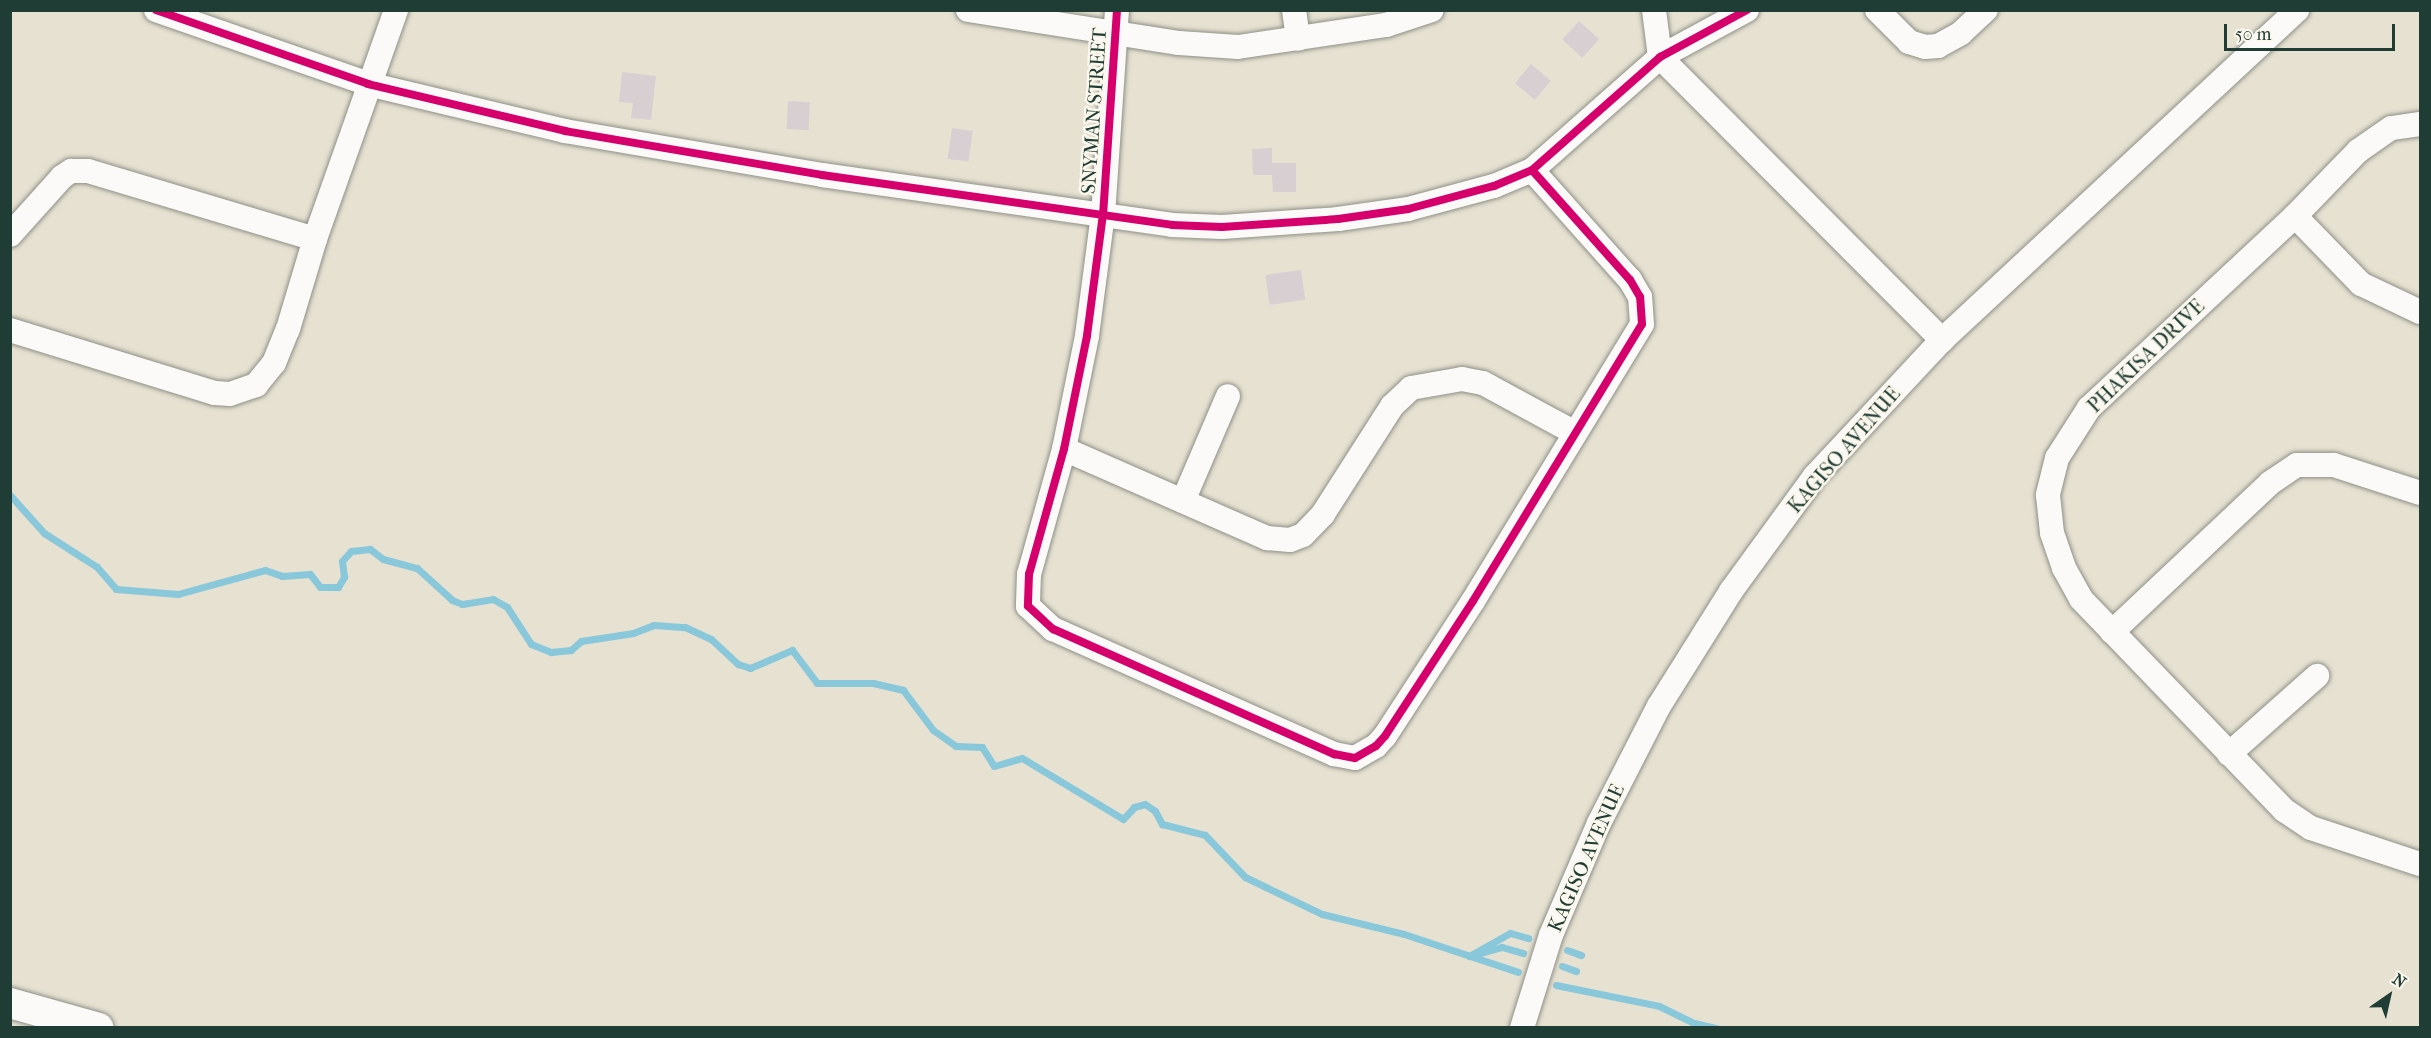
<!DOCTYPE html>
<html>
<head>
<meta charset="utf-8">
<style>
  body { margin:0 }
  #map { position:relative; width:2431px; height:1038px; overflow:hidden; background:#e6e1d1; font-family:"IM FELL French Canon",serif }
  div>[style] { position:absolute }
  .stream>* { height:7px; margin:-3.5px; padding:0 3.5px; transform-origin:3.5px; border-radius:3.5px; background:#89c7db }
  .building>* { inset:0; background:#d8cfd3; transform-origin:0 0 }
  .roads { filter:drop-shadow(0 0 2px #8e9087) drop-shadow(0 0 2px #8e9087) }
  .minor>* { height:24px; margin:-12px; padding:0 12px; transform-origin:12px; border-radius:12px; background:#fbfaf8 }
  .major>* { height:30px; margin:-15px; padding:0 15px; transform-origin:15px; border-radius:15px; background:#fbfaf8 }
  .cycleway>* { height:8px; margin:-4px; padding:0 4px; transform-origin:4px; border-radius:4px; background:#d6006c }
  span { translate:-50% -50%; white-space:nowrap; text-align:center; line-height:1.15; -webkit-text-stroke:5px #fbf7ec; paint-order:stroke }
  .street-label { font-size:20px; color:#1f3d34 }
  .frame { position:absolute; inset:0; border:12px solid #1f3d34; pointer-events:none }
  .north { position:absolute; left:2359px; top:966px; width:60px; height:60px; -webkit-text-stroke:4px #fbf7ec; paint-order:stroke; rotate:34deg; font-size:16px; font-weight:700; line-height:24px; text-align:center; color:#1f3d34 }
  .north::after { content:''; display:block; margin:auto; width:21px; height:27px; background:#1f3d34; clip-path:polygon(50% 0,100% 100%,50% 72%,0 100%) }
  .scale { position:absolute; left:2224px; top:24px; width:171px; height:27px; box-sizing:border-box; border:3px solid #1f3d34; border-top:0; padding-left:8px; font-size:18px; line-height:21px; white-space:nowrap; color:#1f3d34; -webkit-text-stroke:4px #fbf7ec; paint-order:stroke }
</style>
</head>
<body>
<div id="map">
  <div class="stream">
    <div style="left:10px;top:495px;width:51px;rotate:48.2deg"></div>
    <div style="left:44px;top:533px;width:63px;rotate:32.7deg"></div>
    <div style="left:97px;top:567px;width:29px;rotate:49deg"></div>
    <div style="left:116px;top:589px;width:62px;rotate:4.6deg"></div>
    <div style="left:178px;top:594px;width:90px;rotate:-15.4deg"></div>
    <div style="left:265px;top:570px;width:18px;rotate:19deg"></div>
    <div style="left:282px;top:576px;width:28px;rotate:-4deg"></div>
    <div style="left:310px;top:574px;width:16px;rotate:52deg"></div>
    <div style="left:320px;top:587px;width:18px"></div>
    <div style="left:338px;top:587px;width:12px;rotate:-59deg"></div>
    <div style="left:344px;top:577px;width:16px;rotate:-97deg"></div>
    <div style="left:342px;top:561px;width:13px;rotate:-48deg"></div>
    <div style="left:351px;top:551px;width:19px;rotate:-6deg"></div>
    <div style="left:370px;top:549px;width:16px;rotate:38deg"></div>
    <div style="left:383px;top:559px;width:35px;rotate:15deg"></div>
    <div style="left:417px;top:568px;width:47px;rotate:42.4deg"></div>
    <div style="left:452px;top:600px;width:11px;rotate:22deg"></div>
    <div style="left:462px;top:604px;width:31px;rotate:-9deg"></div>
    <div style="left:493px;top:599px;width:16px;rotate:30deg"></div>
    <div style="left:507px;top:607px;width:44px;rotate:57deg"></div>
    <div style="left:531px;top:644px;width:22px;rotate:22deg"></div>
    <div style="left:551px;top:652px;width:20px;rotate:-6deg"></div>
    <div style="left:571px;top:650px;width:13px;rotate:-42deg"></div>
    <div style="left:581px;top:641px;width:53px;rotate:-8.7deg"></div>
    <div style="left:633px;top:633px;width:22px;rotate:-21deg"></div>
    <div style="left:654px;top:625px;width:31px;rotate:4deg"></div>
    <div style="left:685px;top:627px;width:29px;rotate:25deg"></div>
    <div style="left:711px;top:639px;width:37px;rotate:43deg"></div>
    <div style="left:738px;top:664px;width:13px;rotate:18deg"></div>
    <div style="left:750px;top:668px;width:46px;rotate:-23.2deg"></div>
    <div style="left:792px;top:650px;width:41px;rotate:52.9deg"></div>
    <div style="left:817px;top:683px;width:56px"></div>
    <div style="left:873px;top:683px;width:31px;rotate:13deg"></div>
    <div style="left:903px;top:690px;width:50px;rotate:53.1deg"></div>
    <div style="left:933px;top:730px;width:28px;rotate:35deg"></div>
    <div style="left:956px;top:746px;width:26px;rotate:2deg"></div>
    <div style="left:982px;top:747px;width:22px;rotate:58deg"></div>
    <div style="left:994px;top:766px;width:29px;rotate:-16deg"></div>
    <div style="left:1022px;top:758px;width:118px;rotate:31.1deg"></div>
    <div style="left:1123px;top:819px;width:16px;rotate:-47deg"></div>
    <div style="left:1134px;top:807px;width:11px;rotate:-15deg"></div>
    <div style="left:1145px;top:804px;width:12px;rotate:35deg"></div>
    <div style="left:1155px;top:811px;width:15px;rotate:62deg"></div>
    <div style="left:1162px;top:824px;width:44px;rotate:14.3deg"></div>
    <div style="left:1205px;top:835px;width:58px;rotate:46.4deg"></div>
    <div style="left:1245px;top:877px;width:85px;rotate:25.7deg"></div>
    <div style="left:1322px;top:914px;width:84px;rotate:13.7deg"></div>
    <div style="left:1404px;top:934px;width:120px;rotate:18.4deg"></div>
    <div style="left:1567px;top:950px;width:15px;rotate:20deg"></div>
    <div style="left:1477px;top:954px;width:26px;rotate:-16deg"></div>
    <div style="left:1502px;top:947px;width:22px;rotate:16deg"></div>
    <div style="left:1469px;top:956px;width:47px;rotate:-29.3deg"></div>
    <div style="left:1510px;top:933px;width:19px;rotate:16deg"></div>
    <div style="left:1562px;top:966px;width:15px;rotate:20deg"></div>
    <div style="left:1556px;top:985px;width:105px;rotate:11.5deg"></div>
    <div style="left:1659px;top:1006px;width:39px;rotate:26deg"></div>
    <div style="left:1694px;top:1023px;width:23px;rotate:13deg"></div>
  </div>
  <div class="building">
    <div style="left:1579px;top:21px;width:27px;height:25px;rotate:42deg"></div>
    <div style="left:1531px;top:64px;width:26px;height:25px;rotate:40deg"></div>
    <div style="clip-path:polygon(622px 72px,656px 76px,651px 120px,631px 118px,633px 103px,619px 102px)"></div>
    <div style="left:788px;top:101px;width:22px;height:28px;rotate:3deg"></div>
    <div style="left:952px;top:128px;width:21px;height:31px;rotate:8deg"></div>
    <div style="clip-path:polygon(1272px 148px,1272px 163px,1296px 163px,1296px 192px,1273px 192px,1272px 175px,1253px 175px,1252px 149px)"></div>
    <div style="left:1301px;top:270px;width:30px;height:36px;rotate:82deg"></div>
  </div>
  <div class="roads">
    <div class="minor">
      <div style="left:156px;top:10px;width:225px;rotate:19.2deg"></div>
      <div style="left:368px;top:84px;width:203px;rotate:13.4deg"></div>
      <div style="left:565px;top:131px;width:261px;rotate:9.7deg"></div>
      <div style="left:822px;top:175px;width:354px;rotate:8.1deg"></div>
      <div style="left:1172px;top:225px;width:50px;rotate:2.3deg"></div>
      <div style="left:1222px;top:227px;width:116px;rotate:-3.9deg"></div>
      <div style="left:1338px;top:219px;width:71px;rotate:-8.1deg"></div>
      <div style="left:1408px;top:209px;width:89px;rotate:-15deg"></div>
      <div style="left:1494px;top:186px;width:41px;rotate:-22.8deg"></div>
      <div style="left:1532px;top:170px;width:171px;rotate:-41.4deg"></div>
      <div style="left:1660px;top:57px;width:99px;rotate:-28.4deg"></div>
      <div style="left:968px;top:10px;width:214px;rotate:8.9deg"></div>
      <div style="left:1179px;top:43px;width:59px;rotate:3.9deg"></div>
      <div style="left:1238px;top:47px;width:150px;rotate:-8.5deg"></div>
      <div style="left:1386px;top:25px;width:48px;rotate:-18.1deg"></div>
      <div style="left:1117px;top:10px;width:204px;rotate:93.9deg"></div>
      <div style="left:1103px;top:214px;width:123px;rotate:97.5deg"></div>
      <div style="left:1087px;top:336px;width:115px;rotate:101.5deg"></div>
      <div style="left:1064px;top:449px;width:130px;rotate:105.6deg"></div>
      <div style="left:1029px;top:574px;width:32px;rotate:92deg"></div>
      <div style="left:1028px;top:606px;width:34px;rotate:43deg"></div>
      <div style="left:1053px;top:629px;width:308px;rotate:24deg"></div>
      <div style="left:1334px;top:754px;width:21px;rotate:11deg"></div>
      <div style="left:1355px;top:758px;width:24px;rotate:-30deg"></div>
      <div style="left:1376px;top:746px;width:13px;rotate:-48deg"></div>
      <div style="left:1385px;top:736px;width:161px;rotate:-56.9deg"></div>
      <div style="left:1473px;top:601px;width:324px;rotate:-58.6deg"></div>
      <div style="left:1642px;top:324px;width:27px;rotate:-94deg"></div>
      <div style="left:1640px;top:297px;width:20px;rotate:-120deg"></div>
      <div style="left:1630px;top:280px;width:147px;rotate:-131.7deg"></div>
      <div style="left:1294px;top:10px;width:29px;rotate:82deg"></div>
      <div style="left:1654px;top:10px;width:47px;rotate:82.7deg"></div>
      <div style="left:1660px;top:57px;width:400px;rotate:45.1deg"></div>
      <div style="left:1877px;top:10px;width:45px;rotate:45deg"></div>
      <div style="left:1909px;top:42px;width:17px;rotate:17deg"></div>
      <div style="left:1925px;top:47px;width:13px;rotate:-4deg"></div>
      <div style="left:1938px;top:46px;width:26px;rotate:-29deg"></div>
      <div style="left:1961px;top:33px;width:34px;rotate:-43deg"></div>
      <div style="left:2420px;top:124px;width:29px;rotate:172deg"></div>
      <div style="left:2391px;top:128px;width:40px;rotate:145.1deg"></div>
      <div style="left:2358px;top:151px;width:91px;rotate:134.1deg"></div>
      <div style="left:2295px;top:216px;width:282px;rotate:137deg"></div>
      <div style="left:2089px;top:408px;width:59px;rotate:122.6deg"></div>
      <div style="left:2057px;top:458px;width:38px;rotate:104deg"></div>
      <div style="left:2048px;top:495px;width:38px;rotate:84deg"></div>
      <div style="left:2052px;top:533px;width:37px;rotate:71deg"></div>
      <div style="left:2064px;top:568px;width:35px;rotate:61deg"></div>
      <div style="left:2081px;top:599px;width:293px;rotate:46.1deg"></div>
      <div style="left:2284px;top:810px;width:32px;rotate:34deg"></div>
      <div style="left:2311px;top:828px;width:115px;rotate:18.3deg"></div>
      <div style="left:2295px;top:216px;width:95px;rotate:45.9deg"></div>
      <div style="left:2361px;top:284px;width:65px;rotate:25.4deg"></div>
      <div style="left:10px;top:235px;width:78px;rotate:-48.1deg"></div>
      <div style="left:62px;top:177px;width:11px;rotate:-34deg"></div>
      <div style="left:71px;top:171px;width:17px"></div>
      <div style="left:88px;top:171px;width:237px;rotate:16.7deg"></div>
      <div style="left:10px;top:330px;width:214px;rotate:17.1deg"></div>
      <div style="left:215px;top:393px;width:15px;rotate:4deg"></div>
      <div style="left:230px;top:394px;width:28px;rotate:-19deg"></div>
      <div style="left:256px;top:385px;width:28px;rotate:-51deg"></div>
      <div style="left:274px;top:363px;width:37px;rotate:-68deg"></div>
      <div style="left:288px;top:329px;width:94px;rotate:-73.3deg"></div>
      <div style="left:315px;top:239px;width:243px;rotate:-70.5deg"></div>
      <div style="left:1064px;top:449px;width:222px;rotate:23.7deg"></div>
      <div style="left:1267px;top:538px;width:23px;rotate:5deg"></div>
      <div style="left:1290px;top:540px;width:14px;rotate:-21deg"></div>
      <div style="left:1303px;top:535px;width:29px;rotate:-46deg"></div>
      <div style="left:1323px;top:514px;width:128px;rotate:-57.4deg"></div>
      <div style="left:1392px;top:406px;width:26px;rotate:-43deg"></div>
      <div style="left:1411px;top:388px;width:52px;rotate:-10deg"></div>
      <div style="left:1462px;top:379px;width:21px;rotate:11deg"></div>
      <div style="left:1483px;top:383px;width:105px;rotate:28.5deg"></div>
      <div style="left:1183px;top:501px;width:114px;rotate:-66.8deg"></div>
      <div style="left:2112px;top:632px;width:217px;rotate:-43.3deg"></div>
      <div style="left:2270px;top:483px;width:32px;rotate:-34deg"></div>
      <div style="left:2297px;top:465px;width:37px"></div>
      <div style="left:2334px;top:465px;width:90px;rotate:18deg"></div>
      <div style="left:2229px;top:754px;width:118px;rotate:-41.6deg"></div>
      <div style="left:1522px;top:1028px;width:97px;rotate:-72.7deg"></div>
      <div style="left:1551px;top:935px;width:122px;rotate:-66.8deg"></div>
      <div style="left:1599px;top:823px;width:131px;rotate:-62.9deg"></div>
      <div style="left:1659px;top:706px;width:136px;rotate:-57.9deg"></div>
      <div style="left:1731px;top:591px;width:142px;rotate:-53.9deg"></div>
      <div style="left:1815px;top:476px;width:186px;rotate:-47deg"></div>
      <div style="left:1942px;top:340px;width:485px;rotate:-42.9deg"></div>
    </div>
    <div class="major">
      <div style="left:10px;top:1003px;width:92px;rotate:15.7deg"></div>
    </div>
  </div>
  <div class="cycleway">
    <div style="left:156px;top:10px;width:225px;rotate:19.2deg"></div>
    <div style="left:368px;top:84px;width:203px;rotate:13.4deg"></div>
    <div style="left:565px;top:131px;width:261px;rotate:9.7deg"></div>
    <div style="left:822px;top:175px;width:354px;rotate:8.1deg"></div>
    <div style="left:1172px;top:225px;width:50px;rotate:2.3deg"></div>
    <div style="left:1222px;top:227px;width:116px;rotate:-3.9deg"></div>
    <div style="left:1338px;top:219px;width:71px;rotate:-8.1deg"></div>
    <div style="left:1408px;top:209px;width:89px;rotate:-15deg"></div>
    <div style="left:1494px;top:186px;width:41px;rotate:-22.8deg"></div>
    <div style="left:1532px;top:170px;width:171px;rotate:-41.4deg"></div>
    <div style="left:1660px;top:57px;width:99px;rotate:-28.4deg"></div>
    <div style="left:1117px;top:10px;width:204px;rotate:93.9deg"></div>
    <div style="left:1103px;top:214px;width:123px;rotate:97.5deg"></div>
    <div style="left:1087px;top:336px;width:115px;rotate:101.5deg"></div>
    <div style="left:1064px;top:449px;width:130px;rotate:105.6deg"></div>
    <div style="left:1029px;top:574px;width:32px;rotate:92deg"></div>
    <div style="left:1028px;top:606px;width:34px;rotate:43deg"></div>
    <div style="left:1053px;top:629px;width:308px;rotate:24deg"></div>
    <div style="left:1334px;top:754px;width:21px;rotate:11deg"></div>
    <div style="left:1355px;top:758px;width:24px;rotate:-30deg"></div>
    <div style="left:1376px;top:746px;width:13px;rotate:-48deg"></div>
    <div style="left:1385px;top:736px;width:161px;rotate:-56.9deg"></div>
    <div style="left:1473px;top:601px;width:324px;rotate:-58.6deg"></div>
    <div style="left:1642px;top:324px;width:27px;rotate:-94deg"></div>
    <div style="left:1640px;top:297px;width:20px;rotate:-120deg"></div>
    <div style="left:1630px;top:280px;width:147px;rotate:-131.7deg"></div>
  </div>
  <div class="street-label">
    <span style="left:1094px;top:111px;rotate:-86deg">SNYMAN STREET</span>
    <span style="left:2146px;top:356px;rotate:-44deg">PHAKISA DRIVE</span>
    <span style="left:1844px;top:450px;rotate:-49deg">KAGISO AVENUE</span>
    <span style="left:1586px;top:858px;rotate:-66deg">KAGISO AVENUE</span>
  </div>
  <div class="frame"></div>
  <div class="north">N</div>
  <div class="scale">50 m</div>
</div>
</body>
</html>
